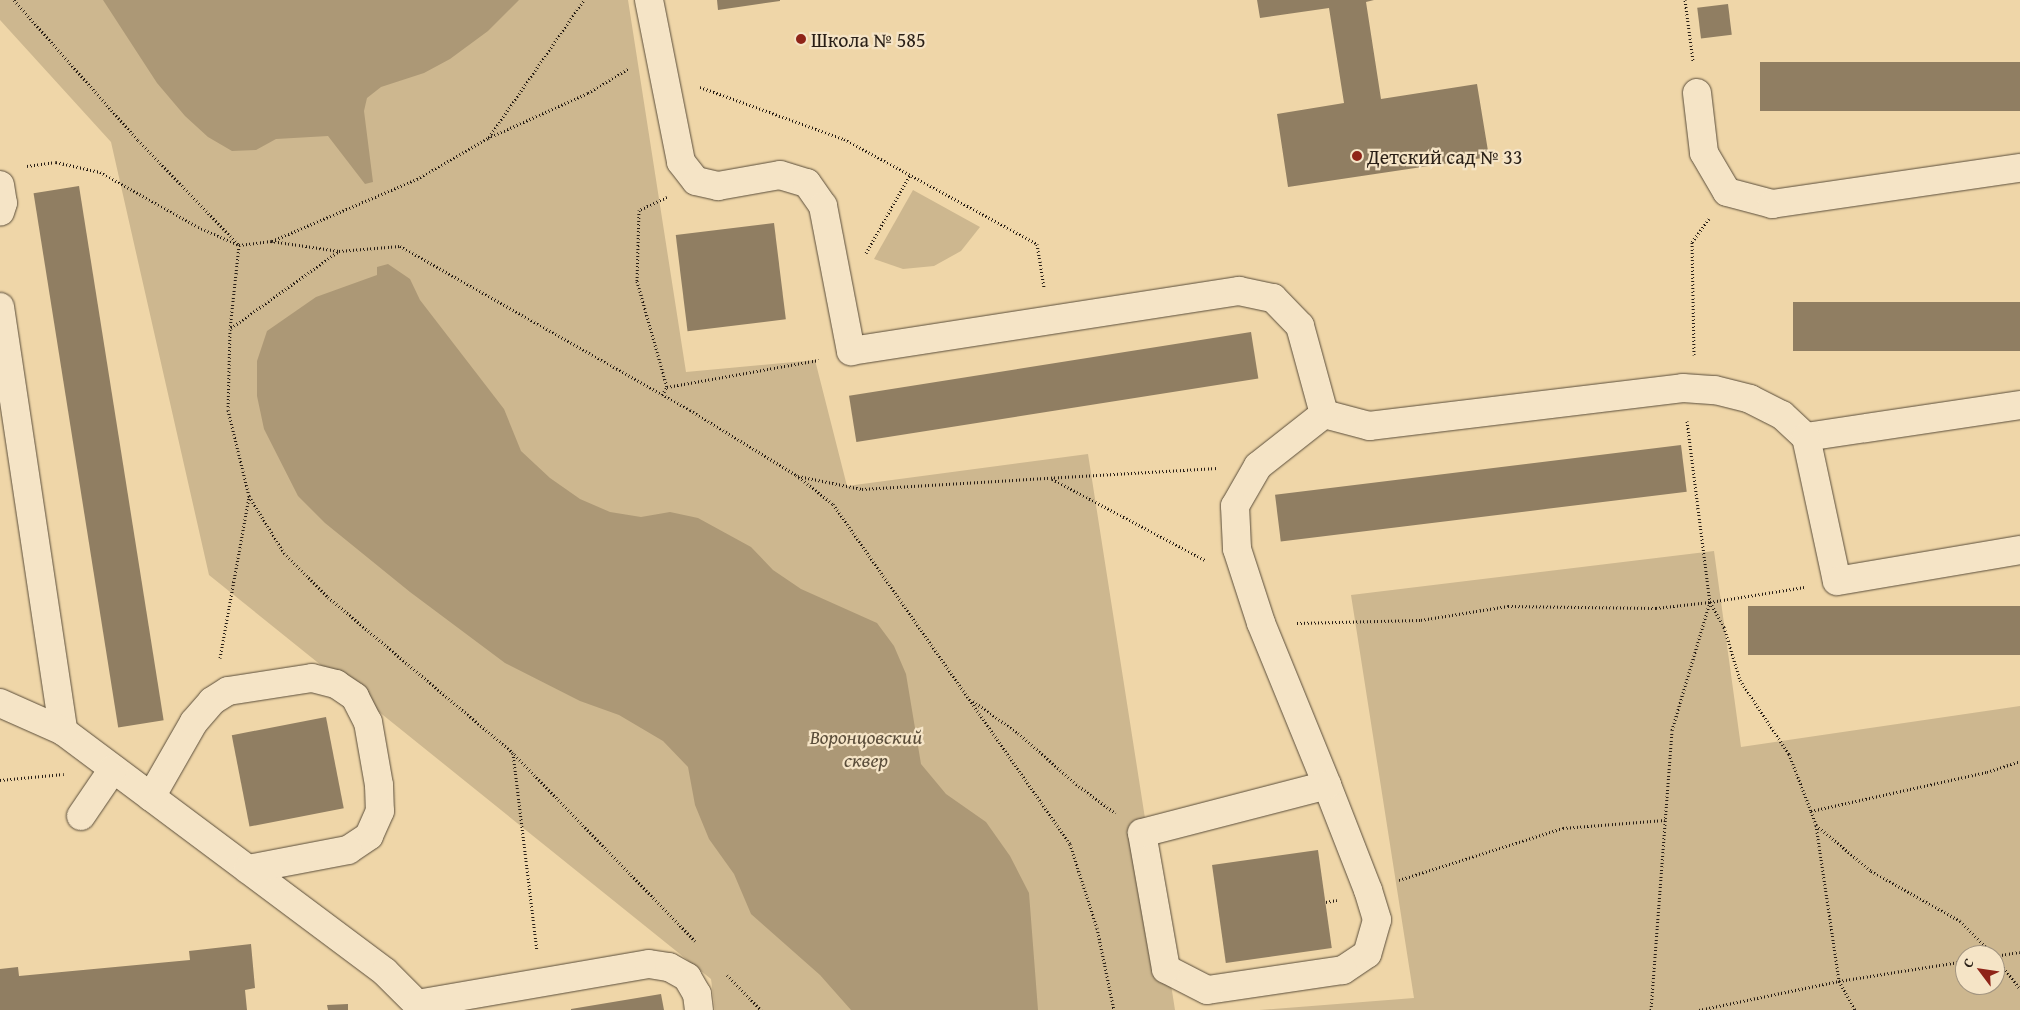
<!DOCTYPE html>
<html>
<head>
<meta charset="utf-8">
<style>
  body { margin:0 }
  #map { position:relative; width:2020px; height:1010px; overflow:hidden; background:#efd6a8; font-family:"Gentium Book Plus",serif }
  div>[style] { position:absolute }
  .green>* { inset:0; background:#cdb78f }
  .water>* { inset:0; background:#ac9876 }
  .building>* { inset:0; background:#907e62; transform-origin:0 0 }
  .path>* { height:3px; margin-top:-1.5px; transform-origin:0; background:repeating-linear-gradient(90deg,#291f16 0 1px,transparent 0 3.5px) }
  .roads { filter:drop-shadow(0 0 1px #5a4d3a) drop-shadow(0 0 1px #5a4d3a) }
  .minor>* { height:28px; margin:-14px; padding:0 14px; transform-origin:14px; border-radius:14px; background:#f5e4c6 }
  .dots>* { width:14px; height:14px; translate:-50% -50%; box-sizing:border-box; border:2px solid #f5e4c6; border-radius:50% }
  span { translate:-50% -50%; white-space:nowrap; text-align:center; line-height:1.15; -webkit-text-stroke:4.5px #f5e4c6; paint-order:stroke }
  .poi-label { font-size:20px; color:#291f16 }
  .left { translate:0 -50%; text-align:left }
  .park-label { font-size:20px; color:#5a4d3a; font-style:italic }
  .north { position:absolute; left:1955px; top:945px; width:50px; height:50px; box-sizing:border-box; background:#f5e4c6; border:1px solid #a39580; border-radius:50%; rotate:301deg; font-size:14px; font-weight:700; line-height:20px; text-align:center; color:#291f16 }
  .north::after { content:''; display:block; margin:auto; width:18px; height:22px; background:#8f2418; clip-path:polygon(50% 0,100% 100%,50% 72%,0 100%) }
</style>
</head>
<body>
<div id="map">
  <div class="green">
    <div style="clip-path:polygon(0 0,628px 0,686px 372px,815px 360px,847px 486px,1088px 454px,1175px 1010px,715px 1010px,711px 979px,209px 575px,111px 142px,0 20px)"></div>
    <div style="clip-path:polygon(913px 190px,980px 227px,961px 251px,934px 266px,903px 269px,874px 259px)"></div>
    <div style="clip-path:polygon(evenodd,1714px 551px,1741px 747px,2020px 706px,2020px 1010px,1259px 1010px,1414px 998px,1351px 595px,1714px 551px,1965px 955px,1995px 955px,1995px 985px,1965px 985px,1965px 955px)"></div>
  </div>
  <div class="water">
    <div style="clip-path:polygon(103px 0,519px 0,488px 31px,450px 59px,424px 73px,381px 87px,367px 98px,364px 111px,373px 182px,365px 184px,328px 136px,276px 139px,256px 150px,232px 151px,208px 137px,185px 116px,157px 83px)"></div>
    <div style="clip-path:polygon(388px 264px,410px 279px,420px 300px,504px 409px,521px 451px,550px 478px,580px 499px,610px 512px,641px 517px,670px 512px,698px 518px,751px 547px,773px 570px,801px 589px,877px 623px,894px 646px,906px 674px,921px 764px,946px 794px,986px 822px,1010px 856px,1029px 893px,1038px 1010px,851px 1010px,820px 975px,751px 914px,734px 874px,709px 839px,695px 805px,688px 767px,663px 741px,619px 715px,580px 701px,505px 663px,410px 592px,325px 523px,298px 496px,264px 429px,257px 396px,257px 361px,267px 331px,316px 297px,377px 275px,377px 267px)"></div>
  </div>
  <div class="building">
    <div style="clip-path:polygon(717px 0,780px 0,780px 1px,718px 10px)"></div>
    <div style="clip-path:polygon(1257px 0,1374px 0,1366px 2px,1381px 99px,1477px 84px,1489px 157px,1288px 187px,1277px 114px,1344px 103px,1329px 8px,1260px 18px)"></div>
    <div style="left:1728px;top:4px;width:31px;height:31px;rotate:83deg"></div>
    <div style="left:2020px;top:62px;width:49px;height:260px;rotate:90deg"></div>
    <div style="left:79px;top:186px;width:541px;height:46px;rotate:81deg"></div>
    <div style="left:774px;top:223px;width:97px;height:99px;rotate:83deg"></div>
    <div style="left:2020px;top:302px;width:49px;height:227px;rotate:90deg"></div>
    <div style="left:1251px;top:332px;width:47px;height:407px;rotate:81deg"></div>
    <div style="left:1681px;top:445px;width:47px;height:409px;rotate:83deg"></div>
    <div style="left:2020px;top:606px;width:49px;height:272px;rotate:90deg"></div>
    <div style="left:326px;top:717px;width:93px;height:96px;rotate:79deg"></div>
    <div style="left:1318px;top:850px;width:99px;height:107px;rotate:82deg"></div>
    <div style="clip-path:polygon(251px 944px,255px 988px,245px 990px,247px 1010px,0 1010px,0 969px,18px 967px,19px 976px,190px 960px,189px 951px)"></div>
    <div style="clip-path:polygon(661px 994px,664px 1010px,571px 1010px,571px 1009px)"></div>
    <div style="clip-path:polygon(348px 1004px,348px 1010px,328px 1010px,327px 1005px)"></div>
  </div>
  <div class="path">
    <div style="left:14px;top:0;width:187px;rotate:48.5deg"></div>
    <div style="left:138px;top:140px;width:146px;rotate:46.1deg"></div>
    <div style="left:239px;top:245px;width:32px;rotate:-7deg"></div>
    <div style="left:271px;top:241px;width:69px;rotate:8.4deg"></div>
    <div style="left:339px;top:251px;width:61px;rotate:-4.7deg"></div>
    <div style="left:400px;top:246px;width:333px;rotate:29.5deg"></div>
    <div style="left:690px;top:410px;width:124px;rotate:31.5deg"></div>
    <div style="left:796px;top:475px;width:47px;rotate:38.1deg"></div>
    <div style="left:833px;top:504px;width:414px;rotate:55.1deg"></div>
    <div style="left:1070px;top:844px;width:88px;rotate:72.2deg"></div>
    <div style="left:1097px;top:928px;width:84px;rotate:78.3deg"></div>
    <div style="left:1685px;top:0;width:62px;rotate:82.5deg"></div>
    <div style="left:700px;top:87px;width:153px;rotate:19.9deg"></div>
    <div style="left:844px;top:139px;width:220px;rotate:28.5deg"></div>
    <div style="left:1037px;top:244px;width:44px;rotate:80.8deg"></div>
    <div style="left:489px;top:137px;width:167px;rotate:-55.3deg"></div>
    <div style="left:27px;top:166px;width:29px;rotate:-8deg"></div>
    <div style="left:56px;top:162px;width:45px;rotate:12.8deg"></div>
    <div style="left:100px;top:172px;width:112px;rotate:29.3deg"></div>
    <div style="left:198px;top:227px;width:45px;rotate:23.7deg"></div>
    <div style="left:239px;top:245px;width:84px;rotate:96.1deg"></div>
    <div style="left:230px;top:329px;width:81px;rotate:91.4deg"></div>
    <div style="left:228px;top:410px;width:89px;rotate:76.3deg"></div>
    <div style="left:249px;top:496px;width:67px;rotate:58.4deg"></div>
    <div style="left:284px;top:553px;width:62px;rotate:45deg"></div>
    <div style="left:328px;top:597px;width:241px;rotate:40.1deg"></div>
    <div style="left:512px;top:752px;width:263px;rotate:45.9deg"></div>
    <div style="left:667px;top:197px;width:31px;rotate:155deg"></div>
    <div style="left:639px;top:210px;width:71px;rotate:91.6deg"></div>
    <div style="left:637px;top:281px;width:110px;rotate:74.2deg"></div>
    <div style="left:272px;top:241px;width:158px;rotate:-23.2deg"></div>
    <div style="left:417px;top:179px;width:82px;rotate:-30deg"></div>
    <div style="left:488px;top:138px;width:110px;rotate:-24.2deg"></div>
    <div style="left:588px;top:93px;width:47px;rotate:-31deg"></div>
    <div style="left:866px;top:253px;width:90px;rotate:-60.6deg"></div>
    <div style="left:231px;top:328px;width:133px;rotate:-35.5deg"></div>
    <div style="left:1694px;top:355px;width:113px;rotate:-91deg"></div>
    <div style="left:1692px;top:242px;width:29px;rotate:-54deg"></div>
    <div style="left:662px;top:395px;width:9px;rotate:-58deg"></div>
    <div style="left:667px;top:387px;width:154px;rotate:-10.1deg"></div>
    <div style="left:1687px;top:421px;width:182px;rotate:82.8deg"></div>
    <div style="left:1710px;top:602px;width:29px;rotate:61deg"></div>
    <div style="left:1724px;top:627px;width:55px;rotate:73.2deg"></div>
    <div style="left:1740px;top:680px;width:89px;rotate:56.5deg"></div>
    <div style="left:1789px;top:754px;width:61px;rotate:68.9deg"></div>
    <div style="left:1811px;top:811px;width:15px;rotate:70deg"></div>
    <div style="left:1816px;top:825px;width:158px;rotate:81.6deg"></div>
    <div style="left:1839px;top:981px;width:33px;rotate:61deg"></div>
    <div style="left:798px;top:476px;width:65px;rotate:11.5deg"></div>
    <div style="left:862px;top:489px;width:356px;rotate:-3.4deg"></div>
    <div style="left:1052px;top:479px;width:173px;rotate:27.9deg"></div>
    <div style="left:1297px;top:623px;width:124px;rotate:-1.4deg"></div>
    <div style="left:1421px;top:620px;width:88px;rotate:-9.1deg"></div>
    <div style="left:1508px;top:606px;width:148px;rotate:0.8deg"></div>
    <div style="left:1656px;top:608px;width:54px;rotate:-6.3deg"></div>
    <div style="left:220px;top:658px;width:164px;rotate:-79.8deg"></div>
    <div style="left:973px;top:701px;width:55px;rotate:35.4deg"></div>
    <div style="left:1018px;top:733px;width:77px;rotate:41.3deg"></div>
    <div style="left:1076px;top:784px;width:49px;rotate:36.6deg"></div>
    <div style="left:513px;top:753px;width:198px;rotate:83.1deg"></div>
    <div style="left:0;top:780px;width:64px;rotate:-5.4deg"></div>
    <div style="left:1811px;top:811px;width:180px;rotate:-12.5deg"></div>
    <div style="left:1987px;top:772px;width:35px;rotate:-18deg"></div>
    <div style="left:1816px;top:825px;width:72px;rotate:39.9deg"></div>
    <div style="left:1871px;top:871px;width:102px;rotate:29.3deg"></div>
    <div style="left:1960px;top:921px;width:48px;rotate:45deg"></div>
    <div style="left:1399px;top:880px;width:172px;rotate:-17.6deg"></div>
    <div style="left:1563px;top:828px;width:102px;rotate:-4.5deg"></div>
    <div style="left:1326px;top:902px;width:11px;rotate:-10deg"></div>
    <div style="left:1995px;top:956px;width:41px;rotate:52.9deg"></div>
    <div style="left:1995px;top:956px;width:25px;rotate:-9deg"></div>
    <div style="left:727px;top:975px;width:49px;rotate:45.8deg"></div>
    <div style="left:1651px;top:1010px;width:281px;rotate:-85.7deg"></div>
    <div style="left:1672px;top:730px;width:134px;rotate:-73.5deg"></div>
    <div style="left:1710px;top:602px;width:96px;rotate:-9deg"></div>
    <div style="left:1699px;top:1010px;width:143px;rotate:-11.7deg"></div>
    <div style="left:1839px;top:981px;width:128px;rotate:-9deg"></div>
  </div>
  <div class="roads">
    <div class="minor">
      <div style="left:649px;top:0;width:165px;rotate:78.8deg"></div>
      <div style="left:681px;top:162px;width:24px;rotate:52deg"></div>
      <div style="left:696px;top:181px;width:23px;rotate:13deg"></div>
      <div style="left:718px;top:186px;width:63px;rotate:-10.1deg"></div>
      <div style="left:780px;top:175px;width:28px;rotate:17deg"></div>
      <div style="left:807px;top:183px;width:28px;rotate:55deg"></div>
      <div style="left:823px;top:206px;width:148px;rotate:79.1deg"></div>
      <div style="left:851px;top:351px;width:393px;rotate:-8.8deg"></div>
      <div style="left:1239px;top:291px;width:35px;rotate:12deg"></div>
      <div style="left:1273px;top:298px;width:39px;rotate:46deg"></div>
      <div style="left:1300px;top:326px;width:91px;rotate:74.7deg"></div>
      <div style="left:1324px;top:414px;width:47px;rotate:14.9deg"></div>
      <div style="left:1369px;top:426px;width:316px;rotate:-6.9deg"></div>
      <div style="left:1683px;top:388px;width:32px;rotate:4deg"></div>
      <div style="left:1715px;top:390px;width:36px;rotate:14deg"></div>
      <div style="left:1750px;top:399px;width:36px;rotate:27deg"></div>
      <div style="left:1782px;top:415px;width:33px;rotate:43deg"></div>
      <div style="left:1806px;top:437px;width:216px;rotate:-8.5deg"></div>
      <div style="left:1697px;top:93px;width:60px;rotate:83.3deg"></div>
      <div style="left:1704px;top:153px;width:45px;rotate:59.5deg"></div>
      <div style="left:1727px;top:192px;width:47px;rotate:14.9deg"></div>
      <div style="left:1772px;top:204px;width:251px;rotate:-8.3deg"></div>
      <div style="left:0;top:185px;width:18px;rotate:81deg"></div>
      <div style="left:3px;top:203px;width:9px;rotate:108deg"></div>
      <div style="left:0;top:307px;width:429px;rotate:81.5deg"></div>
      <div style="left:63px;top:731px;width:402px;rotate:36.8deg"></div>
      <div style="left:385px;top:972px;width:54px;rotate:45deg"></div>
      <div style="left:1324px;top:414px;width:84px;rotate:141.8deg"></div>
      <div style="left:1258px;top:466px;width:46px;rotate:119.9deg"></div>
      <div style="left:1235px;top:506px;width:43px;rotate:87.3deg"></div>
      <div style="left:1237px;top:549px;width:78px;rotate:72deg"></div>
      <div style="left:1261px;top:623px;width:175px;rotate:67.8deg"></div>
      <div style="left:1327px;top:785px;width:113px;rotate:68.7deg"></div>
      <div style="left:1368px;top:890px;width:31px;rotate:73deg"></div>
      <div style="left:1377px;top:920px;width:35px;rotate:106deg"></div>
      <div style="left:1367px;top:954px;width:29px;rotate:146deg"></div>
      <div style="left:1343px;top:970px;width:137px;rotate:171.6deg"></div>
      <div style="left:1207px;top:990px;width:46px;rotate:-152.9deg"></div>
      <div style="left:1166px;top:969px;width:138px;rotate:-100deg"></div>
      <div style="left:1142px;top:833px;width:191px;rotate:-14.5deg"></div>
      <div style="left:1806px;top:437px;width:147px;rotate:77.9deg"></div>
      <div style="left:1837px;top:581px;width:186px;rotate:-9.6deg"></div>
      <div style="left:0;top:703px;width:69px;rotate:24deg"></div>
      <div style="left:151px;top:797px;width:86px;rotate:-60.2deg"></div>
      <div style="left:194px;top:722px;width:28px;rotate:-49deg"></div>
      <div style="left:212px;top:701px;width:19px;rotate:-32deg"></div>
      <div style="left:228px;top:691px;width:85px;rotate:-8.8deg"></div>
      <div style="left:312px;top:678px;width:25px;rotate:14deg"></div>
      <div style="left:336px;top:684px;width:23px;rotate:34deg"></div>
      <div style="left:355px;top:697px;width:28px;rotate:63deg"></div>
      <div style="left:368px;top:722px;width:64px;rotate:80.1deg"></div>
      <div style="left:379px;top:785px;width:26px;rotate:88deg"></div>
      <div style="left:380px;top:811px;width:27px;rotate:114deg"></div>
      <div style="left:369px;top:836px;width:25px;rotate:146deg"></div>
      <div style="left:348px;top:850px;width:102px;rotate:169.2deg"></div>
      <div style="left:81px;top:816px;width:57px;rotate:-55.8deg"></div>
      <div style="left:417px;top:1004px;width:235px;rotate:-9.8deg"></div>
      <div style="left:649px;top:964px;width:20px;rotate:9deg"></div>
      <div style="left:669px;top:967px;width:21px;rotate:29deg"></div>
      <div style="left:687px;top:977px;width:20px;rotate:60deg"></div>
      <div style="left:697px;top:994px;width:16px;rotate:83deg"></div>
    </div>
  </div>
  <div class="dots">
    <div style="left:801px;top:39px;background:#8f2418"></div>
    <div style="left:1357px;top:156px;background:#8f2418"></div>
  </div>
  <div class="poi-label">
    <span class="left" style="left:811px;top:39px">Школа № 585</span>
    <span class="left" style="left:1367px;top:156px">Детский сад № 33</span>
  </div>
  <div class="park-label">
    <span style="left:866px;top:748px">Воронцовский<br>сквер</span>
  </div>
  <div class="north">С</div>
</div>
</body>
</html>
